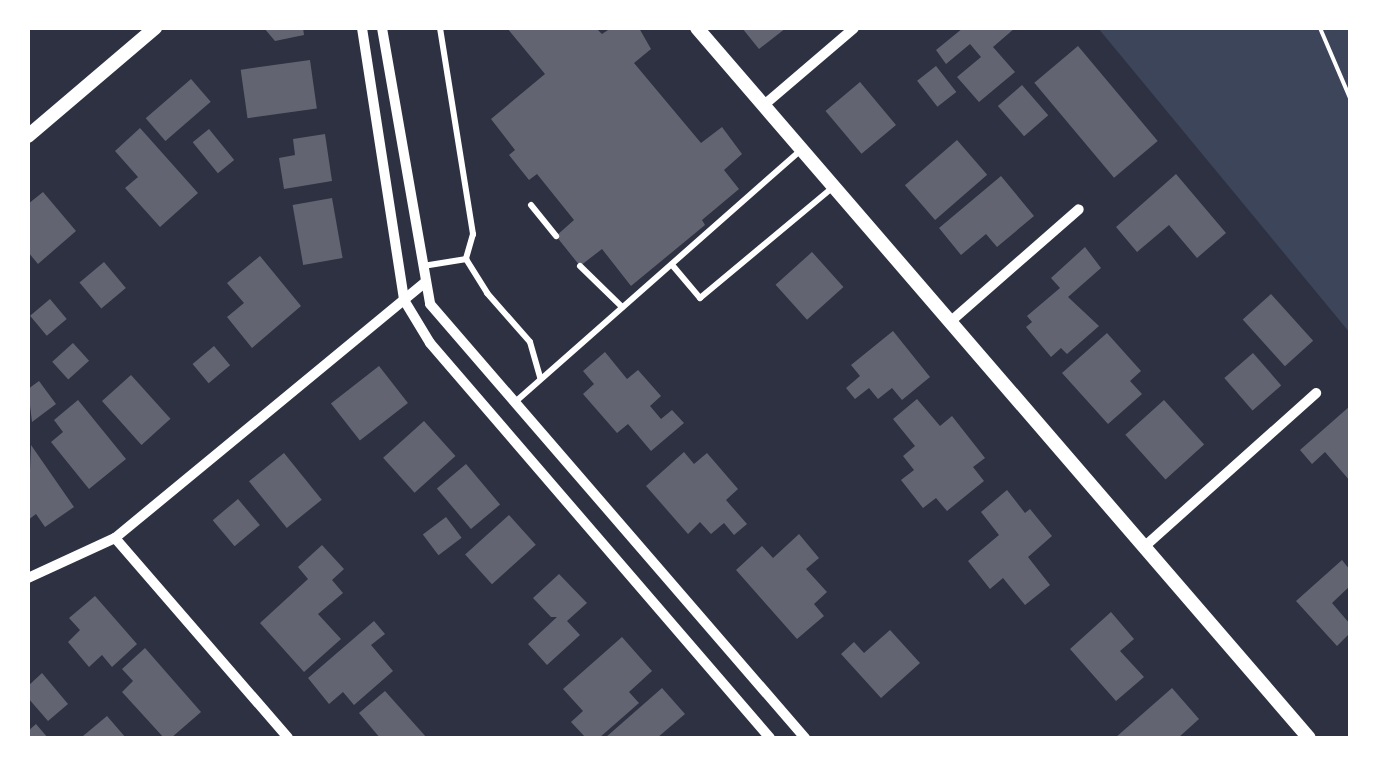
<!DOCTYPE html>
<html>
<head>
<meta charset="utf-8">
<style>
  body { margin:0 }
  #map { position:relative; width:1378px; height:766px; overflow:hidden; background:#2d3142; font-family:Figtree,sans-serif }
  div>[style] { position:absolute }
  .green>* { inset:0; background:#3c4559 }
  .building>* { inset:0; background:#626471; transform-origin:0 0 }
  .path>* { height:4px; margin:-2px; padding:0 2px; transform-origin:2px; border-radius:2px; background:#fff }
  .service>* { height:6px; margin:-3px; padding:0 3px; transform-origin:3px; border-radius:3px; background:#fff }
  .minor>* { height:10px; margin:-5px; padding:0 5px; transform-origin:5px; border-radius:5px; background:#fff }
  .tertiary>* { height:14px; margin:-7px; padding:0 7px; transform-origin:7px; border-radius:7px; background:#fff }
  span { translate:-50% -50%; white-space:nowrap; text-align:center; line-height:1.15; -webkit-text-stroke:8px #fff; paint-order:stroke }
  .frame { position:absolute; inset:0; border:30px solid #fff; pointer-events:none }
</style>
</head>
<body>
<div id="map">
  <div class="green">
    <div style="clip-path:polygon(1098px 28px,1350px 28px,1350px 333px)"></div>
  </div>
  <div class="building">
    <div style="clip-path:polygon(264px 28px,303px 28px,304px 35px,275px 41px)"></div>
    <div style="clip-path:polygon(507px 28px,596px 28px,602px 34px,611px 28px,639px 28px,651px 49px,634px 63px,701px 143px,722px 127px,742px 154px,724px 170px,739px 189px,702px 220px,705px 225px,631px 286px,602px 249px,580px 266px,556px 236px,574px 220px,537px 174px,529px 180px,509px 155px,515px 150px,491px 119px,545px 74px)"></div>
    <div style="clip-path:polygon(742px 28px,786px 28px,759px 49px)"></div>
    <div style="clip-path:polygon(963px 28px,1015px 28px,993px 47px,1015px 72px,979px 102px,957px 77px,981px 57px,970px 44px,946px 64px,936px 50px)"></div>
    <div style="left:1078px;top:46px;width:124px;height:57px;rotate:50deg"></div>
    <div style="left:310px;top:60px;width:49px;height:70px;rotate:82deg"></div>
    <div style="left:936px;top:66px;width:33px;height:24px;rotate:52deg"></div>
    <div style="left:191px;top:79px;width:30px;height:60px;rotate:49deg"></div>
    <div style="left:860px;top:82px;width:56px;height:45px;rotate:50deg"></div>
    <div style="left:1022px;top:85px;width:40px;height:32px;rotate:49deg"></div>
    <div style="clip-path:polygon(140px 128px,198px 193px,160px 227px,125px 188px,138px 177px,115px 151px)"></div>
    <div style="left:209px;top:129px;width:40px;height:21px;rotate:51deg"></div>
    <div style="clip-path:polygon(325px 134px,332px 181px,284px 189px,279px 158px,295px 155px,293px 139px)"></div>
    <div style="left:957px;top:140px;width:46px;height:69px;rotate:49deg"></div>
    <div style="clip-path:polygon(1176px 174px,1226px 233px,1197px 258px,1169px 225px,1137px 252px,1116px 227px)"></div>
    <div style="clip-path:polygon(1001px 176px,1034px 216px,997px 247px,986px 234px,961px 255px,939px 228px)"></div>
    <div style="clip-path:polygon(43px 192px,76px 231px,38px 264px,28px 252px,28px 204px)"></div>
    <div style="left:332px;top:198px;width:61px;height:40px;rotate:80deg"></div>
    <div style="clip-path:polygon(1085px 247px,1101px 268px,1068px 297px,1099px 326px,1067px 354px,1061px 348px,1051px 357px,1026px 327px,1032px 322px,1027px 316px,1060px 288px,1051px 278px)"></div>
    <div style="left:812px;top:252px;width:47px;height:49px;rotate:48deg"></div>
    <div style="clip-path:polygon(260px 256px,301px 306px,252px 348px,227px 317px,244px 303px,227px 283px)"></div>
    <div style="left:104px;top:262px;width:34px;height:32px;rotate:50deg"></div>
    <div style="left:1271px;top:294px;width:63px;height:38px;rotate:48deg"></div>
    <div style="left:50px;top:299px;width:26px;height:26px;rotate:50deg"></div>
    <div style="clip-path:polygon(893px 331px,930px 377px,902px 400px,892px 388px,878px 399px,869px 388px,855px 399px,846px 388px,860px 376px,851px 365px)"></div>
    <div style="clip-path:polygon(1107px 333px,1141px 371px,1130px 381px,1142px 394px,1108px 424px,1062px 373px)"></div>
    <div style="left:73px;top:343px;width:24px;height:28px;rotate:48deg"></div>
    <div style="left:214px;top:346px;width:25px;height:28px;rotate:50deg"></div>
    <div style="clip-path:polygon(605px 352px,627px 379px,638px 370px,661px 396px,650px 406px,661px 419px,672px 410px,684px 423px,651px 451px,628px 424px,617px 433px,583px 394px,594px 384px,583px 371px)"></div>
    <div style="left:1253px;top:353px;width:43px;height:38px;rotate:49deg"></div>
    <div style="left:379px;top:366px;width:47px;height:61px;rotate:52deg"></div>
    <div style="left:131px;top:375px;width:59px;height:39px;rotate:48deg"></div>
    <div style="clip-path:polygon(39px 381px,56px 404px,32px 422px,28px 389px)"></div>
    <div style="clip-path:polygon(917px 399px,940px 426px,952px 416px,985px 458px,973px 467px,984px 481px,947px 511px,936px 498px,923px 508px,901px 480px,914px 470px,903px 456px,915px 446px,893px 419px)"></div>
    <div style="clip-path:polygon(78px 400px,126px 459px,89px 489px,51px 442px,63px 432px,54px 420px)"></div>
    <div style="left:1164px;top:400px;width:60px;height:52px;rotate:48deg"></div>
    <div style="clip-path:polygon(1350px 406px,1350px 481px,1325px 452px,1312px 464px,1300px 450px)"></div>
    <div style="left:424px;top:421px;width:47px;height:55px;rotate:48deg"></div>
    <div style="clip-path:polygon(31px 445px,74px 507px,45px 527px,36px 514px,28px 520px)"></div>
    <div style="clip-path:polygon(684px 452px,694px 464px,707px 453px,738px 489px,726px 500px,747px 524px,734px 535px,724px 523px,711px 534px,700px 522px,688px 534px,646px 486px)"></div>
    <div style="left:284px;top:453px;width:60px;height:45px;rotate:51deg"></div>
    <div style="left:466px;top:464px;width:53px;height:38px;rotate:50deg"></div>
    <div style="clip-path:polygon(1007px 490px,1025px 513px,1030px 509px,1052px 536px,1028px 557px,1050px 585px,1025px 605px,1003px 578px,990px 589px,968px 561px,999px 535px,981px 512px)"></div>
    <div style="left:238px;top:499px;width:34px;height:33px;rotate:50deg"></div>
    <div style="left:509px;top:515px;width:40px;height:59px;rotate:48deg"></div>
    <div style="left:446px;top:517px;width:26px;height:29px;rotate:53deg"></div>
    <div style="clip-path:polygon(799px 534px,819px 558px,806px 569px,827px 592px,814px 604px,824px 616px,797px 639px,736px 570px,762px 546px,773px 558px)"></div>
    <div style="clip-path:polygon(322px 545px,344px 569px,332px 580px,343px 593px,318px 614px,341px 639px,304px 672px,260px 623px,308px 579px,298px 567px)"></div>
    <div style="clip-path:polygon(1342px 560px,1350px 570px,1350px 586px,1332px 603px,1350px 624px,1350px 633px,1337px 646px,1296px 601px)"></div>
    <div style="clip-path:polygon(559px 574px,587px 603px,567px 621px,580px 635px,547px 665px,528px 644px,557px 617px,551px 617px,533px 598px)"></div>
    <div style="clip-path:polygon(95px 596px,137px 644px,112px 667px,102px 655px,89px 667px,68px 642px,80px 630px,69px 618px)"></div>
    <div style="clip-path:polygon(1111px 612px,1134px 639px,1120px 651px,1144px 677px,1116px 701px,1070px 649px)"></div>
    <div style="clip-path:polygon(374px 621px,385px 634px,371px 645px,393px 671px,354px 705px,343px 692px,329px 704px,308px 678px)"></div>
    <div style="clip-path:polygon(890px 630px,920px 663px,881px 698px,841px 654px,854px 642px,864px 653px)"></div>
    <div style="clip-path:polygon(622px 637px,652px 671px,629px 692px,639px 703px,599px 738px,586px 738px,571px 722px,583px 711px,563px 689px)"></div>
    <div style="clip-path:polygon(145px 648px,201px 712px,171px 738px,164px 738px,122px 692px,133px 681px,122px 669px)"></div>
    <div style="clip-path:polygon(42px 673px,68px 704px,48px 721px,28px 698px,28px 686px)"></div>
    <div style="clip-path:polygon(662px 688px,685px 714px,657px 738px,605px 738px)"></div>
    <div style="clip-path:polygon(1172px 688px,1199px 719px,1178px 738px,1115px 738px)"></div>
    <div style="clip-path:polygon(385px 691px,427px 738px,380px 738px,359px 713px)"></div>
    <div style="clip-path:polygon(107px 716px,126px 738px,85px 738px,83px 736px)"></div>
    <div style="clip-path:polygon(36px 724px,48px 738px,28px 738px,28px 731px)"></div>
  </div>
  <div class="path">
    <div style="left:1320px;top:28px;width:76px;rotate:66.8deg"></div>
  </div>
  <div class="service">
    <div style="left:440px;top:28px;width:209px;rotate:80.9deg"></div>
    <div style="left:473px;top:234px;width:26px;rotate:106deg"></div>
    <div style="left:466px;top:259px;width:40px;rotate:58deg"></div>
    <div style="left:487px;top:293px;width:65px;rotate:48.7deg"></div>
    <div style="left:530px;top:342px;width:37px;rotate:74deg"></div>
    <div style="left:531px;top:205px;width:40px;rotate:51deg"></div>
    <div style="left:423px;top:266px;width:44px;rotate:-9.2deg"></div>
    <div style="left:580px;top:266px;width:59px;rotate:44.3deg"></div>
    <div style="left:673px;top:266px;width:42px;rotate:49.8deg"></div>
    <div style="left:700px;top:298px;width:173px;rotate:-39.8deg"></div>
    <div style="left:514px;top:403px;width:383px;rotate:-41.4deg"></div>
  </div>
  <div class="minor">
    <div style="left:362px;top:28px;width:275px;rotate:81.2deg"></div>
    <div style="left:404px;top:300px;width:50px;rotate:58.8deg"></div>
    <div style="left:430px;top:343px;width:521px;rotate:49.28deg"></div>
    <div style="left:382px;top:28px;width:280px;rotate:80.1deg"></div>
    <div style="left:430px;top:304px;width:574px;rotate:49.17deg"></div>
    <div style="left:764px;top:105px;width:118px;rotate:-40.5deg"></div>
    <div style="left:950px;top:322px;width:171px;rotate:-41.2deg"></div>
    <div style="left:115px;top:538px;width:264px;rotate:49.1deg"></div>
    <div style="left:1144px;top:547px;width:231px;rotate:-41.8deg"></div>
    <div style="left:28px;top:578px;width:96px;rotate:-24.7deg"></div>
    <div style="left:115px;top:538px;width:401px;rotate:-39.5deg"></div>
  </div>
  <div class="tertiary">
    <div style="left:697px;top:28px;width:937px;rotate:49.24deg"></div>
    <div style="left:28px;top:136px;width:167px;rotate:-40.4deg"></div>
  </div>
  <div class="frame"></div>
</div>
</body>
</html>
